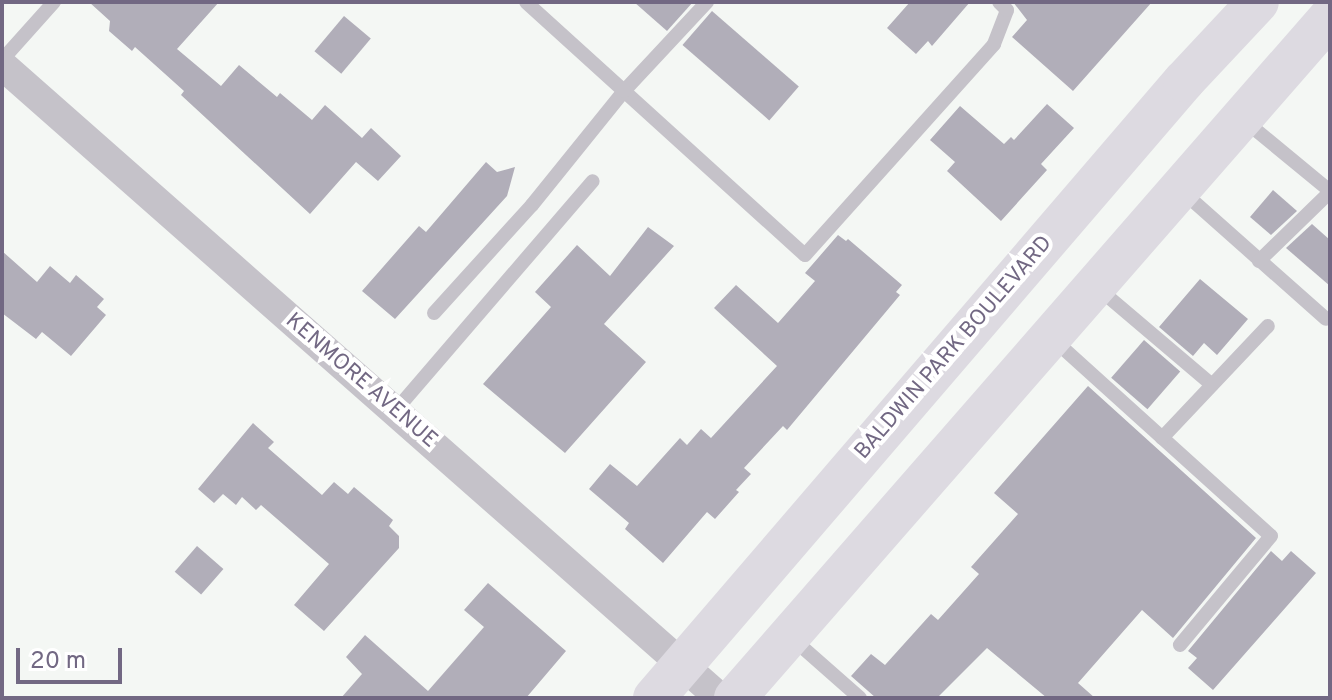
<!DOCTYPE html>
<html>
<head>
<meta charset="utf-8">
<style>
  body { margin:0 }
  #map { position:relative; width:1332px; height:700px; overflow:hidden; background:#f4f7f4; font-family:Overpass,sans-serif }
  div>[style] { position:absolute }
  .building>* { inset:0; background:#b1aeb9; transform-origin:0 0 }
  .lane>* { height:14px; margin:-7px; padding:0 7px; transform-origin:7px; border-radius:7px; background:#c5c2c9 }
  .street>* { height:30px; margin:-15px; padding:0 15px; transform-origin:15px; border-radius:15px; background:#c5c2c9 }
  .secondary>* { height:42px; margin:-21px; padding:0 21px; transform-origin:21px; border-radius:21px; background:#dddae1 }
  span { translate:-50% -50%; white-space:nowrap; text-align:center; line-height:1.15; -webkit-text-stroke:8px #fff; paint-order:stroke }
  .street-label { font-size:22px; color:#726883 }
  .frame { position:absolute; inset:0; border:4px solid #726883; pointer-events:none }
  .scale { position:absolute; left:16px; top:648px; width:106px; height:36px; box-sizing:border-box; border:4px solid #726883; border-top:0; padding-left:10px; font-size:24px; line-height:28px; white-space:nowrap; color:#726883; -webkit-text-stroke:6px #fff; paint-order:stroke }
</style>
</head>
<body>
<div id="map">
  <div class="building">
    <div style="clip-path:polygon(89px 2px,219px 2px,177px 49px,221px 86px,239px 65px,277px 97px,280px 93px,312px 120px,325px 105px,362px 138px,371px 128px,401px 156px,378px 181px,356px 162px,310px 214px,181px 95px,184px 91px,135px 47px,132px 51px,109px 31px,110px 21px)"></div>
    <div style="clip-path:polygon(634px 2px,693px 2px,667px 31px)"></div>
    <div style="clip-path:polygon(910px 2px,970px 2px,932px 46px,928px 41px,916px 54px,887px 28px)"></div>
    <div style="clip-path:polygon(1013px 2px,1152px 2px,1073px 91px,1012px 37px,1027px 20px)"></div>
    <div style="left:712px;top:11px;width:115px;height:45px;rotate:41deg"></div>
    <div style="left:344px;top:16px;width:35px;height:46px;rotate:40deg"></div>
    <div style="clip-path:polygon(1047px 104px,1074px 128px,1041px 164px,1047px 170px,1001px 221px,947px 171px,955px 162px,930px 140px,960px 106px,1004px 144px,1011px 137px,1014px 140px)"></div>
    <div style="clip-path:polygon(486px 162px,497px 172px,515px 167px,507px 196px,395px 319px,362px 291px,419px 226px,426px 232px)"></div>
    <div style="clip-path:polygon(1273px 190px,1297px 211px,1271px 235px,1250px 217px)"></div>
    <div style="clip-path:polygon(1312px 224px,1330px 240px,1330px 286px,1286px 248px)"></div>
    <div style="clip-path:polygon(648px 227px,674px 246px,604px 324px,646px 362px,565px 453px,483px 384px,551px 307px,535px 292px,577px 245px,610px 276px)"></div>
    <div style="clip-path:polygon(838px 235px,846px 241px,848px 239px,902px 285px,896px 292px,900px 295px,787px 430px,783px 426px,744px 468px,751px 474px,736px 490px,739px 492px,715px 519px,707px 512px,663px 563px,625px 529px,629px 523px,589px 489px,610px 464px,637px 486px,680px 438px,687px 445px,701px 429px,711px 438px,777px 366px,714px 308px,736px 285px,778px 323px,815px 281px,805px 273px)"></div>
    <div style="clip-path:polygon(2px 251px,37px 282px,50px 266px,70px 283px,76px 275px,104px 299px,97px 307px,106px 315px,71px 356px,42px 332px,36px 339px,2px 313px)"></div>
    <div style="clip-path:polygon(1200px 279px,1248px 319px,1217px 355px,1204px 343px,1193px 356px,1159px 327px)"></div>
    <div style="left:1144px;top:340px;width:48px;height:50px;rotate:41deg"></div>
    <div style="clip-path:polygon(1088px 386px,1256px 538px,1173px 638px,1142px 610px,1078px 683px,1095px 698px,1047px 698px,987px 648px,937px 698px,876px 698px,851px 676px,871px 654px,885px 665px,931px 614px,938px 620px,979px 574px,971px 567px,1018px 514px,994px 493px)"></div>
    <div style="clip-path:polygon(253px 423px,274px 442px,268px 448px,322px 495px,334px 482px,348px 494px,354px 487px,393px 520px,389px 526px,399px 536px,399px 548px,324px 631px,294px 605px,329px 564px,261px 505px,256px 510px,242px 497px,236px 505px,223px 494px,214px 503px,198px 489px)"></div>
    <div style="left:197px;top:546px;width:35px;height:34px;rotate:41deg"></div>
    <div style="clip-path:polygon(1271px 551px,1282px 561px,1291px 551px,1316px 573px,1213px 690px,1188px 668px,1197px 658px,1188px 651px)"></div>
    <div style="clip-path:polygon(488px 583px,566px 651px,526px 698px,341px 698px,362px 674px,346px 657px,365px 635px,428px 691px,484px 627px,464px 610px)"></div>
  </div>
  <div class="lane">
    <div style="left:707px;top:2px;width:122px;rotate:133deg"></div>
    <div style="left:624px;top:91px;width:244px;rotate:42.2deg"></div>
    <div style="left:805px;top:255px;width:283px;rotate:-48.1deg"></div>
    <div style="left:994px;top:44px;width:36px;rotate:-69deg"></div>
    <div style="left:1007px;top:10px;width:11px;rotate:-135deg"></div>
    <div style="left:2px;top:60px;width:78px;rotate:-48.1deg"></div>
    <div style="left:1245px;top:121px;width:110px;rotate:39.5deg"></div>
    <div style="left:1183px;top:192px;width:191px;rotate:41.6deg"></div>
    <div style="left:1259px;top:261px;width:99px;rotate:-44.2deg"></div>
    <div style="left:1099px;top:289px;width:148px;rotate:40.3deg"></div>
    <div style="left:434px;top:313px;width:146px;rotate:-47.8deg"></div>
    <div style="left:532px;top:205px;width:146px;rotate:-51.1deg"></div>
    <div style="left:624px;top:91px;width:132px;rotate:-137.8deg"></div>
    <div style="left:1054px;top:340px;width:292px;rotate:42.1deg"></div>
    <div style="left:1271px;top:536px;width:142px;rotate:129.9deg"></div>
    <div style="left:395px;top:411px;width:303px;rotate:-49.3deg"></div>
    <div style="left:1162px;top:438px;width:154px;rotate:-46.6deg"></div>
    <div style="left:793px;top:639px;width:89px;rotate:41.4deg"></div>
  </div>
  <div class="street">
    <div style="left:2px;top:65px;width:957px;rotate:41.4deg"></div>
  </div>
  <div class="secondary">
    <div style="left:654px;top:698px;width:813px;rotate:-49.34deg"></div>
    <div style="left:1184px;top:81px;width:108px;rotate:-46.9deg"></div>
    <div style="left:735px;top:698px;width:904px;rotate:-48.86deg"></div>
  </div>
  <div class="street-label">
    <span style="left:954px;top:348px;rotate:-49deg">BALDWIN PARK BOULEVARD</span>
    <span style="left:361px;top:381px;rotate:41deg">KENMORE AVENUE</span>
  </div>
  <div class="frame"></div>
  <div class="scale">20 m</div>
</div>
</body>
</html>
